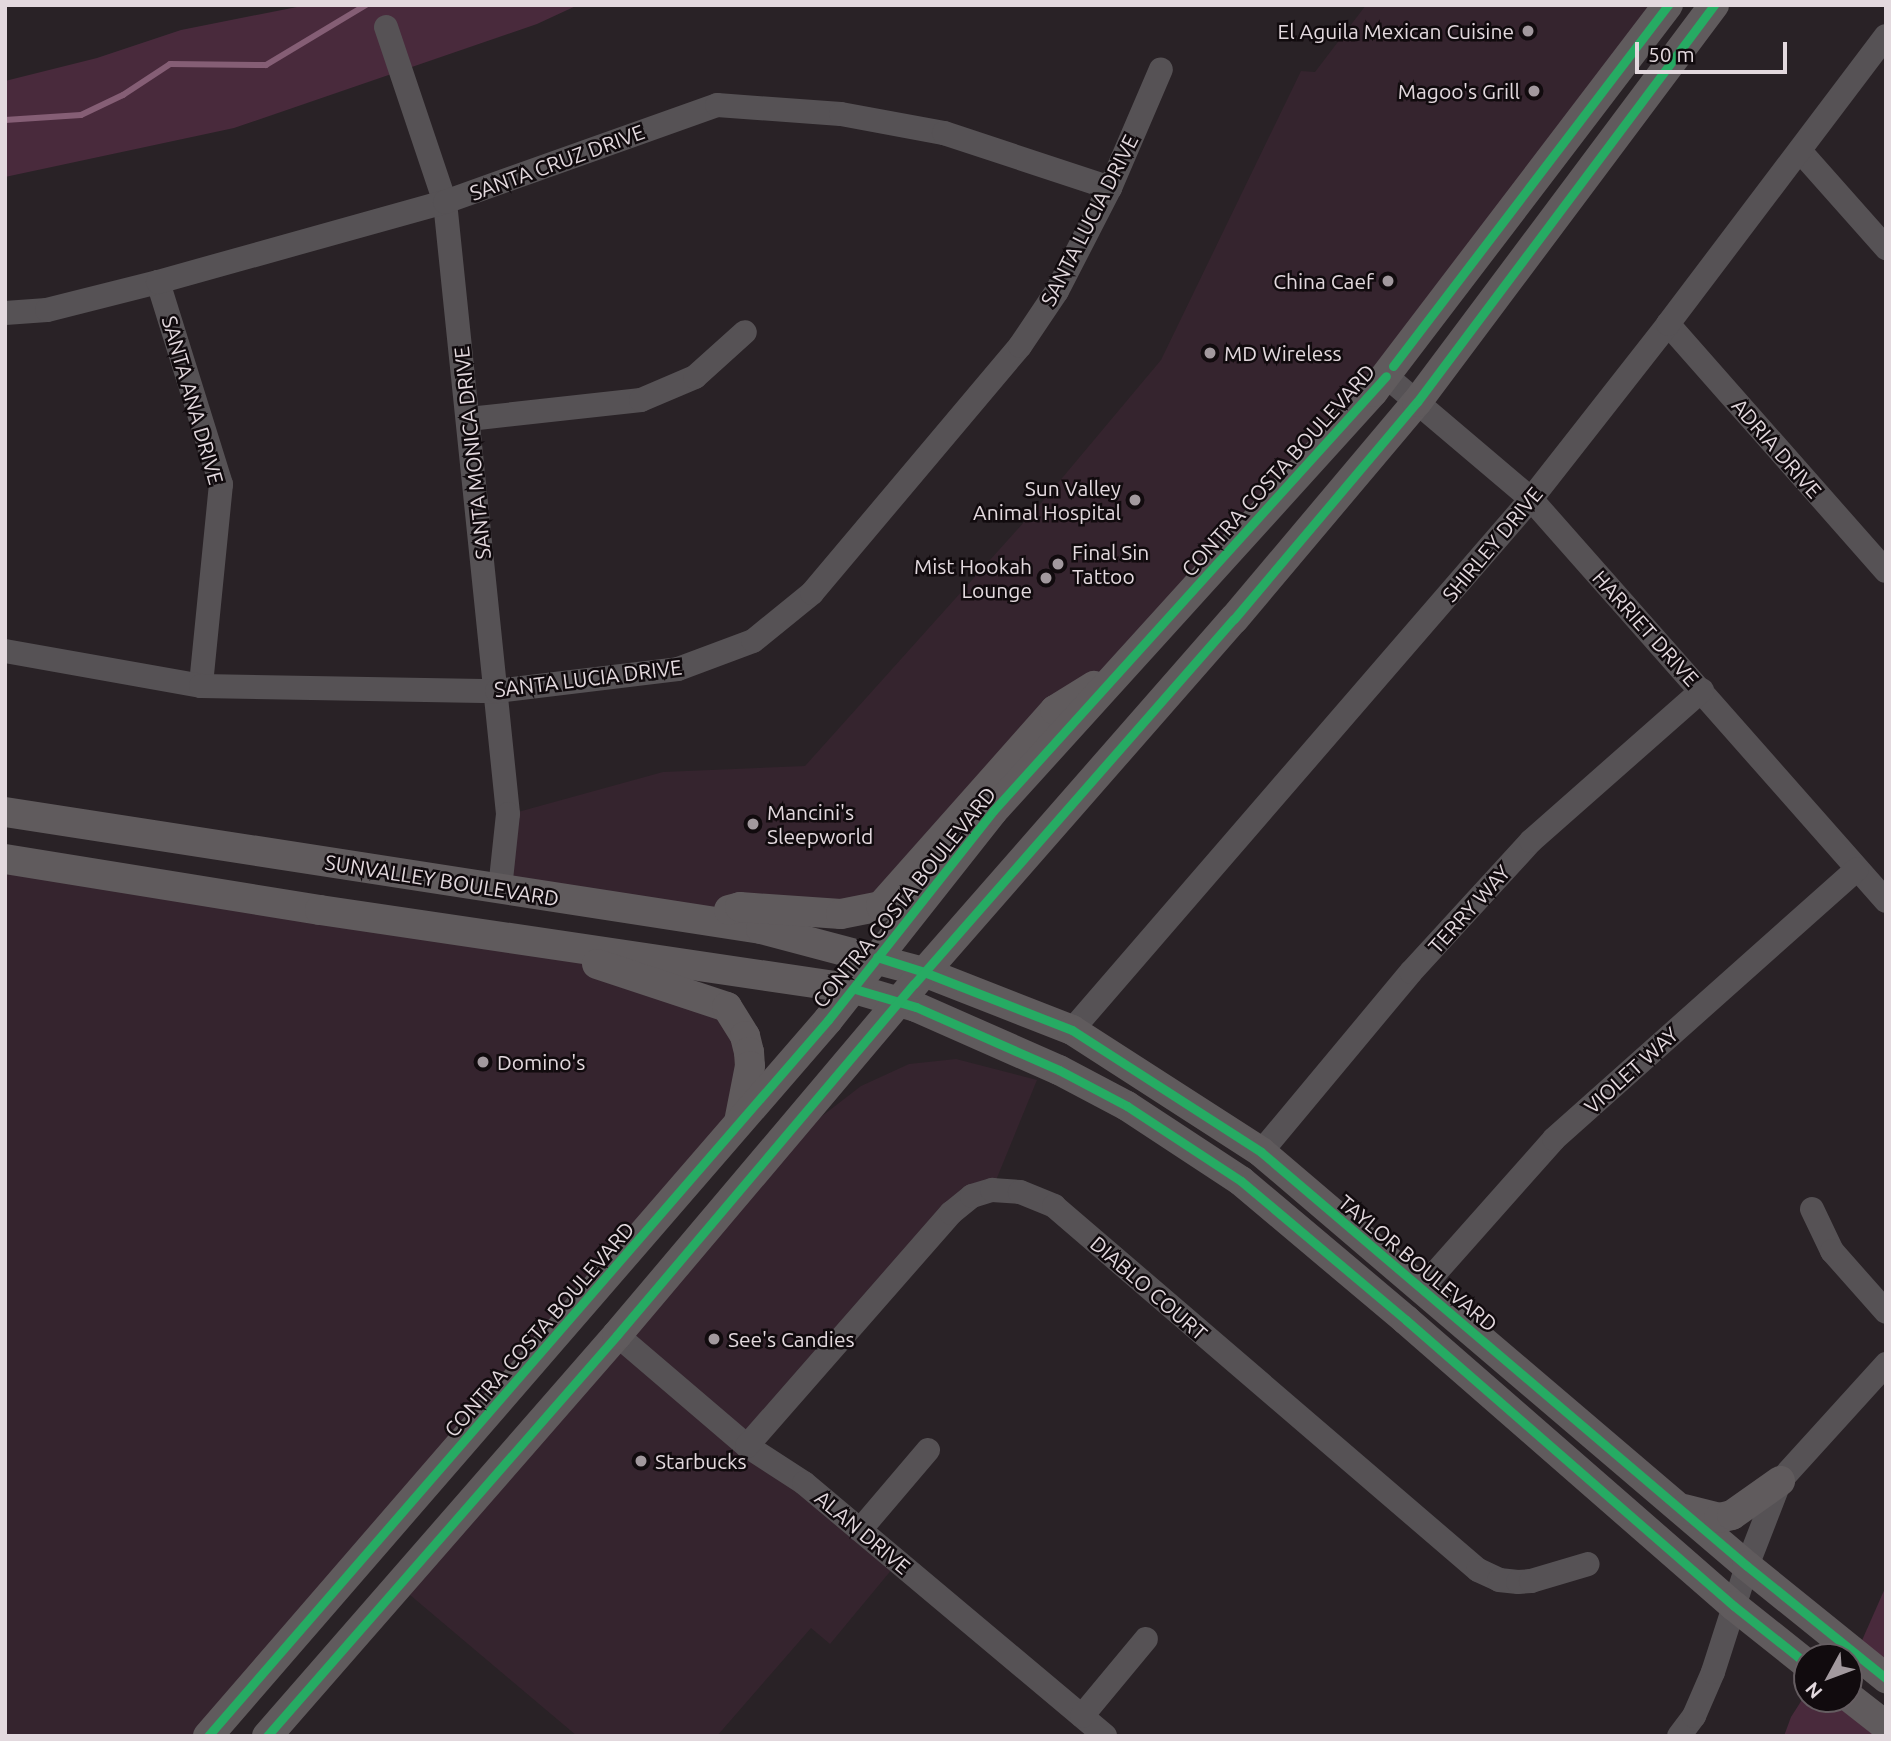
<!DOCTYPE html>
<html>
<head>
<meta charset="utf-8">
<style>
  body { margin:0 }
  #map { position:relative; width:1891px; height:1741px; overflow:hidden; background:#292226; font-family:Ubuntu,sans-serif }
  div>[style] { position:absolute }
  .built>* { inset:0; background:#35242e }
  .green>* { inset:0; background:#492a3c }
  .stream>* { height:6px; margin:-3px; padding:0 3px; transform-origin:3px; border-radius:3px; background:#855e75 }
  .minor>* { height:24px; margin:-12px; padding:0 12px; transform-origin:12px; border-radius:12px; background:#565255 }
  .major>* { height:30px; margin:-15px; padding:0 15px; transform-origin:15px; border-radius:15px; background:#605b5d }
  .cycleway>* { height:9px; margin:-4.5px; padding:0 4.5px; transform-origin:4.5px; border-radius:4.5px; background:#26ab63 }
  .dots>* { width:19px; height:19px; translate:-50% -50%; box-sizing:border-box; border:4px solid #110b0e; border-radius:50% }
  span { translate:-50% -50%; white-space:nowrap; text-align:center; line-height:1.15; -webkit-text-stroke:5px #110b0e; paint-order:stroke }
  .poi-label { font-size:21px; color:#e3d9de }
  .right { translate:-100% -50%; text-align:right }
  .left { translate:0 -50%; text-align:left }
  .street-label { font-size:21px; color:#e3d9de }
  .frame { position:absolute; inset:0; border:7px solid #e3d9de; pointer-events:none }
  .north { position:absolute; left:1793px; top:1643px; width:70px; height:70px; box-sizing:border-box; background:#110b0e; border:2px solid #655d61; border-radius:50%; rotate:229deg; font-size:19px; font-weight:700; line-height:28px; text-align:center; color:#e3d9de }
  .north::after { content:''; display:block; margin:auto; width:24px; height:32px; background:#a2999e; clip-path:polygon(50% 0,100% 100%,50% 72%,0 100%) }
  .scale { position:absolute; left:1635px; top:42px; width:152px; height:32px; box-sizing:border-box; border:4px solid #e3d9de; border-top:0; padding-left:9px; font-size:21px; line-height:24px; white-space:nowrap; color:#e3d9de; -webkit-text-stroke:5px #110b0e; paint-order:stroke }
</style>
</head>
<body>
<div id="map">
  <div class="built">
    <div style="clip-path:polygon(1366px 5px,1668px 5px,1393px 366px,881px 906px,692px 920px,500px 889px,507px 815px,663px 772px,805px 766px,1042px 502px,1161px 360px,1301px 71px,1315px 72px)"></div>
    <div style="clip-path:polygon(5px 859px,523px 939px,734px 1016px,738px 1126px,208px 1736px,5px 1736px)"></div>
    <div style="clip-path:polygon(956px 1059px,1037px 1080px,992px 1190px,972px 1196px,747px 1445px,898px 1562px,830px 1644px,811px 1628px,717px 1736px,577px 1736px,397px 1584px,765px 1160px,861px 1086px,909px 1064px)"></div>
  </div>
  <div class="green">
    <div style="clip-path:polygon(307px 5px,578px 5px,537px 24px,234px 128px,5px 177px,5px 81px,97px 58px,181px 30px)"></div>
    <div style="clip-path:polygon(1886px 1586px,1886px 1678px,1856px 1654px)"></div>
    <div style="clip-path:polygon(1807px 1692px,1807px 1699px,1849px 1699px,1886px 1736px,1784px 1736px,1791px 1717px)"></div>
  </div>
  <div class="stream">
    <div style="left:5px;top:120px;width:76px;rotate:-3.8deg"></div>
    <div style="left:81px;top:115px;width:47px;rotate:-25.5deg"></div>
    <div style="left:123px;top:95px;width:56px;rotate:-33.4deg"></div>
    <div style="left:170px;top:64px;width:96px;rotate:0.6deg"></div>
    <div style="left:266px;top:65px;width:117px;rotate:-31deg"></div>
  </div>
  <div class="minor">
    <div style="left:386px;top:27px;width:185px;rotate:71.4deg"></div>
    <div style="left:445px;top:202px;width:615px;rotate:84.12deg"></div>
    <div style="left:508px;top:814px;width:75px;rotate:96.1deg"></div>
    <div style="left:1800px;top:151px;width:130px;rotate:48.4deg"></div>
    <div style="left:158px;top:282px;width:212px;rotate:72.7deg"></div>
    <div style="left:221px;top:484px;width:203px;rotate:95.7deg"></div>
    <div style="left:5px;top:313px;width:42px;rotate:-4.1deg"></div>
    <div style="left:47px;top:310px;width:114px;rotate:-14.2deg"></div>
    <div style="left:158px;top:282px;width:298px;rotate:-15.6deg"></div>
    <div style="left:445px;top:202px;width:289px;rotate:-19.6deg"></div>
    <div style="left:717px;top:105px;width:124px;rotate:4.2deg"></div>
    <div style="left:841px;top:114px;width:105px;rotate:10.5deg"></div>
    <div style="left:944px;top:133px;width:175px;rotate:18.3deg"></div>
    <div style="left:1668px;top:324px;width:329px;rotate:48.6deg"></div>
    <div style="left:1386px;top:376px;width:190px;rotate:40.3deg"></div>
    <div style="left:1531px;top:499px;width:536px;rotate:48.55deg"></div>
    <div style="left:469px;top:419px;width:173px;rotate:-6.3deg"></div>
    <div style="left:641px;top:400px;width:59px;rotate:-23.1deg"></div>
    <div style="left:695px;top:377px;width:67px;rotate:-42deg"></div>
    <div style="left:5px;top:651px;width:199px;rotate:10.1deg"></div>
    <div style="left:201px;top:686px;width:296px;rotate:1deg"></div>
    <div style="left:497px;top:691px;width:182px;rotate:-6.9deg"></div>
    <div style="left:678px;top:669px;width:80px;rotate:-20.5deg"></div>
    <div style="left:753px;top:641px;width:76px;rotate:-39.1deg"></div>
    <div style="left:812px;top:593px;width:323px;rotate:-49.9deg"></div>
    <div style="left:1020px;top:346px;width:66px;rotate:-56.1deg"></div>
    <div style="left:1057px;top:291px;width:116px;rotate:-62.8deg"></div>
    <div style="left:1110px;top:188px;width:129px;rotate:-66.8deg"></div>
    <div style="left:1072px;top:1030px;width:702px;rotate:-49.16deg"></div>
    <div style="left:1531px;top:499px;width:222px;rotate:-51.9deg"></div>
    <div style="left:1668px;top:324px;width:361px;rotate:-52.9deg"></div>
    <div style="left:1261px;top:1152px;width:234px;rotate:-50.2deg"></div>
    <div style="left:1411px;top:972px;width:178px;rotate:-47.5deg"></div>
    <div style="left:1531px;top:841px;width:228px;rotate:-41.4deg"></div>
    <div style="left:1812px;top:1209px;width:47px;rotate:64.5deg"></div>
    <div style="left:1832px;top:1251px;width:81px;rotate:48.5deg"></div>
    <div style="left:1421px;top:1289px;width:200px;rotate:-48.4deg"></div>
    <div style="left:1554px;top:1139px;width:406px;rotate:-41.7deg"></div>
    <div style="left:617px;top:1335px;width:171px;rotate:40.5deg"></div>
    <div style="left:747px;top:1446px;width:68px;rotate:33deg"></div>
    <div style="left:804px;top:1483px;width:393px;rotate:40deg"></div>
    <div style="left:747px;top:1446px;width:310px;rotate:-48.8deg"></div>
    <div style="left:951px;top:1213px;width:27px;rotate:-39deg"></div>
    <div style="left:972px;top:1196px;width:21px;rotate:-17deg"></div>
    <div style="left:992px;top:1190px;width:28px;rotate:4deg"></div>
    <div style="left:1020px;top:1192px;width:37px;rotate:22deg"></div>
    <div style="left:1054px;top:1206px;width:559px;rotate:40.65deg"></div>
    <div style="left:1478px;top:1570px;width:23px;rotate:25deg"></div>
    <div style="left:1499px;top:1580px;width:19px;rotate:6deg"></div>
    <div style="left:1518px;top:1582px;width:13px;rotate:-4deg"></div>
    <div style="left:1531px;top:1581px;width:59px;rotate:-16.6deg"></div>
    <div style="left:860px;top:1530px;width:105px;rotate:-49.6deg"></div>
    <div style="left:1082px;top:1716px;width:100px;rotate:-50.3deg"></div>
    <div style="left:1679px;top:1736px;width:25px;rotate:-53deg"></div>
    <div style="left:1694px;top:1716px;width:48px;rotate:-66.6deg"></div>
    <div style="left:1713px;top:1672px;width:111px;rotate:-72.2deg"></div>
    <div style="left:1747px;top:1566px;width:91px;rotate:-68.8deg"></div>
    <div style="left:1780px;top:1481px;width:158px;rotate:-47.8deg"></div>
  </div>
  <div class="major">
    <div style="left:5px;top:812px;width:765px;rotate:8.8deg"></div>
    <div style="left:761px;top:929px;width:169px;rotate:14.8deg"></div>
    <div style="left:924px;top:972px;width:159px;rotate:21.4deg"></div>
    <div style="left:1072px;top:1030px;width:225px;rotate:32.8deg"></div>
    <div style="left:1261px;top:1152px;width:638px;rotate:40.43deg"></div>
    <div style="left:1747px;top:1566px;width:179px;rotate:38.9deg"></div>
    <div style="left:5px;top:859px;width:319px;rotate:9.2deg"></div>
    <div style="left:320px;top:910px;width:541px;rotate:8.4deg"></div>
    <div style="left:855px;top:989px;width:64px;rotate:16.4deg"></div>
    <div style="left:916px;top:1007px;width:156px;rotate:23.8deg"></div>
    <div style="left:1059px;top:1070px;width:77px;rotate:27.9deg"></div>
    <div style="left:1127px;top:1106px;width:136px;rotate:33.3deg"></div>
    <div style="left:1241px;top:1181px;width:216px;rotate:40.1deg"></div>
    <div style="left:1406px;top:1320px;width:435px;rotate:41.1deg"></div>
    <div style="left:1734px;top:1606px;width:93px;rotate:38.5deg"></div>
    <div style="left:729px;top:910px;width:11px;rotate:-15deg"></div>
    <div style="left:740px;top:907px;width:101px;rotate:4deg"></div>
    <div style="left:841px;top:914px;width:41px;rotate:-11.3deg"></div>
    <div style="left:881px;top:906px;width:262px;rotate:-48.4deg"></div>
    <div style="left:1055px;top:710px;width:46px;rotate:-31.6deg"></div>
    <div style="left:597px;top:964px;width:137px;rotate:18.3deg"></div>
    <div style="left:727px;top:1007px;width:34px;rotate:58deg"></div>
    <div style="left:745px;top:1036px;width:16px;rotate:76deg"></div>
    <div style="left:749px;top:1052px;width:14px;rotate:86deg"></div>
    <div style="left:750px;top:1066px;width:57px;rotate:101.1deg"></div>
    <div style="left:1684px;top:1509px;width:36px;rotate:14deg"></div>
    <div style="left:1719px;top:1518px;width:13px;rotate:-13deg"></div>
    <div style="left:1732px;top:1515px;width:59px;rotate:-35.3deg"></div>
    <div style="left:1849px;top:1697px;width:47px;rotate:38.1deg"></div>
    <div style="left:208px;top:1736px;width:947px;rotate:-49.11deg"></div>
    <div style="left:828px;top:1020px;width:266px;rotate:-51.7deg"></div>
    <div style="left:993px;top:811px;width:566px;rotate:-47.79deg"></div>
    <div style="left:1373px;top:392px;width:487px;rotate:-52.7deg"></div>
    <div style="left:267px;top:1736px;width:532px;rotate:-48.88deg"></div>
    <div style="left:617px;top:1335px;width:460px;rotate:-49.8deg"></div>
    <div style="left:914px;top:984px;width:485px;rotate:-48.8deg"></div>
    <div style="left:1234px;top:619px;width:284px;rotate:-49.9deg"></div>
    <div style="left:1417px;top:402px;width:496px;rotate:-53.2deg"></div>
  </div>
  <div class="cycleway">
    <div style="left:1393px;top:366px;width:454px;rotate:-52.7deg"></div>
    <div style="left:877px;top:957px;width:49px;rotate:17.7deg"></div>
    <div style="left:924px;top:972px;width:159px;rotate:21.4deg"></div>
    <div style="left:1072px;top:1030px;width:225px;rotate:32.8deg"></div>
    <div style="left:1261px;top:1152px;width:638px;rotate:40.43deg"></div>
    <div style="left:1747px;top:1566px;width:179px;rotate:38.9deg"></div>
    <div style="left:855px;top:989px;width:64px;rotate:16.4deg"></div>
    <div style="left:916px;top:1007px;width:156px;rotate:23.8deg"></div>
    <div style="left:1059px;top:1070px;width:77px;rotate:27.9deg"></div>
    <div style="left:1127px;top:1106px;width:136px;rotate:33.3deg"></div>
    <div style="left:1241px;top:1181px;width:216px;rotate:40.1deg"></div>
    <div style="left:1406px;top:1320px;width:435px;rotate:41.1deg"></div>
    <div style="left:1734px;top:1606px;width:93px;rotate:38.5deg"></div>
    <div style="left:208px;top:1736px;width:947px;rotate:-49.11deg"></div>
    <div style="left:828px;top:1020px;width:266px;rotate:-51.7deg"></div>
    <div style="left:993px;top:811px;width:586px;rotate:-47.9deg"></div>
    <div style="left:267px;top:1736px;width:532px;rotate:-48.88deg"></div>
    <div style="left:617px;top:1335px;width:460px;rotate:-49.8deg"></div>
    <div style="left:914px;top:984px;width:485px;rotate:-48.8deg"></div>
    <div style="left:1234px;top:619px;width:284px;rotate:-49.9deg"></div>
    <div style="left:1417px;top:402px;width:496px;rotate:-53.2deg"></div>
  </div>
  <div class="dots">
    <div style="left:1528px;top:31px;background:#a2999e"></div>
    <div style="left:1534px;top:91px;background:#a2999e"></div>
    <div style="left:1388px;top:281px;background:#a2999e"></div>
    <div style="left:1210px;top:353px;background:#a2999e"></div>
    <div style="left:1135px;top:500px;background:#a2999e"></div>
    <div style="left:1058px;top:564px;background:#a2999e"></div>
    <div style="left:1046px;top:578px;background:#a2999e"></div>
    <div style="left:753px;top:824px;background:#a2999e"></div>
    <div style="left:483px;top:1062px;background:#a2999e"></div>
    <div style="left:714px;top:1339px;background:#a2999e"></div>
    <div style="left:641px;top:1461px;background:#a2999e"></div>
  </div>
  <div class="poi-label">
    <span class="right" style="left:1514px;top:31px">El Aguila Mexican Cuisine</span>
    <span class="right" style="left:1520px;top:91px">Magoo's Grill</span>
    <span class="right" style="left:1374px;top:281px">China Caef</span>
    <span class="left" style="left:1224px;top:353px">MD Wireless</span>
    <span class="right" style="left:1121px;top:500px">Sun Valley<br>Animal Hospital</span>
    <span class="left" style="left:1072px;top:564px">Final Sin<br>Tattoo</span>
    <span class="right" style="left:1032px;top:578px">Mist Hookah<br>Lounge</span>
    <span class="left" style="left:767px;top:824px">Mancini's<br>Sleepworld</span>
    <span class="left" style="left:497px;top:1062px">Domino's</span>
    <span class="left" style="left:728px;top:1339px">See's Candies</span>
    <span class="left" style="left:655px;top:1461px">Starbucks</span>
  </div>
  <div class="street-label">
    <span style="left:557px;top:162px;rotate:-20deg">SANTA CRUZ DRIVE</span>
    <span style="left:1089px;top:220px;rotate:-63deg">SANTA LUCIA DRIVE</span>
    <span style="left:193px;top:400px;rotate:74deg">SANTA ANA DRIVE</span>
    <span style="left:1777px;top:448px;rotate:49deg">ADRIA DRIVE</span>
    <span style="left:472px;top:453px;rotate:-96deg">SANTA MONICA DRIVE</span>
    <span style="left:1278px;top:470px;rotate:-48deg">CONTRA COSTA BOULEVARD</span>
    <span style="left:1492px;top:544px;rotate:-50deg">SHIRLEY DRIVE</span>
    <span style="left:1646px;top:628px;rotate:48deg">HARRIET DRIVE</span>
    <span style="left:588px;top:678px;rotate:-7deg">SANTA LUCIA DRIVE</span>
    <span style="left:442px;top:880px;rotate:9deg">SUNVALLEY BOULEVARD</span>
    <span style="left:904px;top:897px;rotate:-51deg">CONTRA COSTA BOULEVARD</span>
    <span style="left:1469px;top:909px;rotate:-48deg">TERRY WAY</span>
    <span style="left:1631px;top:1070px;rotate:-42deg">VIOLET WAY</span>
    <span style="left:1418px;top:1263px;rotate:40deg">TAYLOR BOULEVARD</span>
    <span style="left:1149px;top:1288px;rotate:41deg">DIABLO COURT</span>
    <span style="left:539px;top:1329px;rotate:-49deg">CONTRA COSTA BOULEVARD</span>
    <span style="left:863px;top:1532px;rotate:40deg">ALAN DRIVE</span>
  </div>
  <div class="frame"></div>
  <div class="north">N</div>
  <div class="scale">50 m</div>
</div>
</body>
</html>
